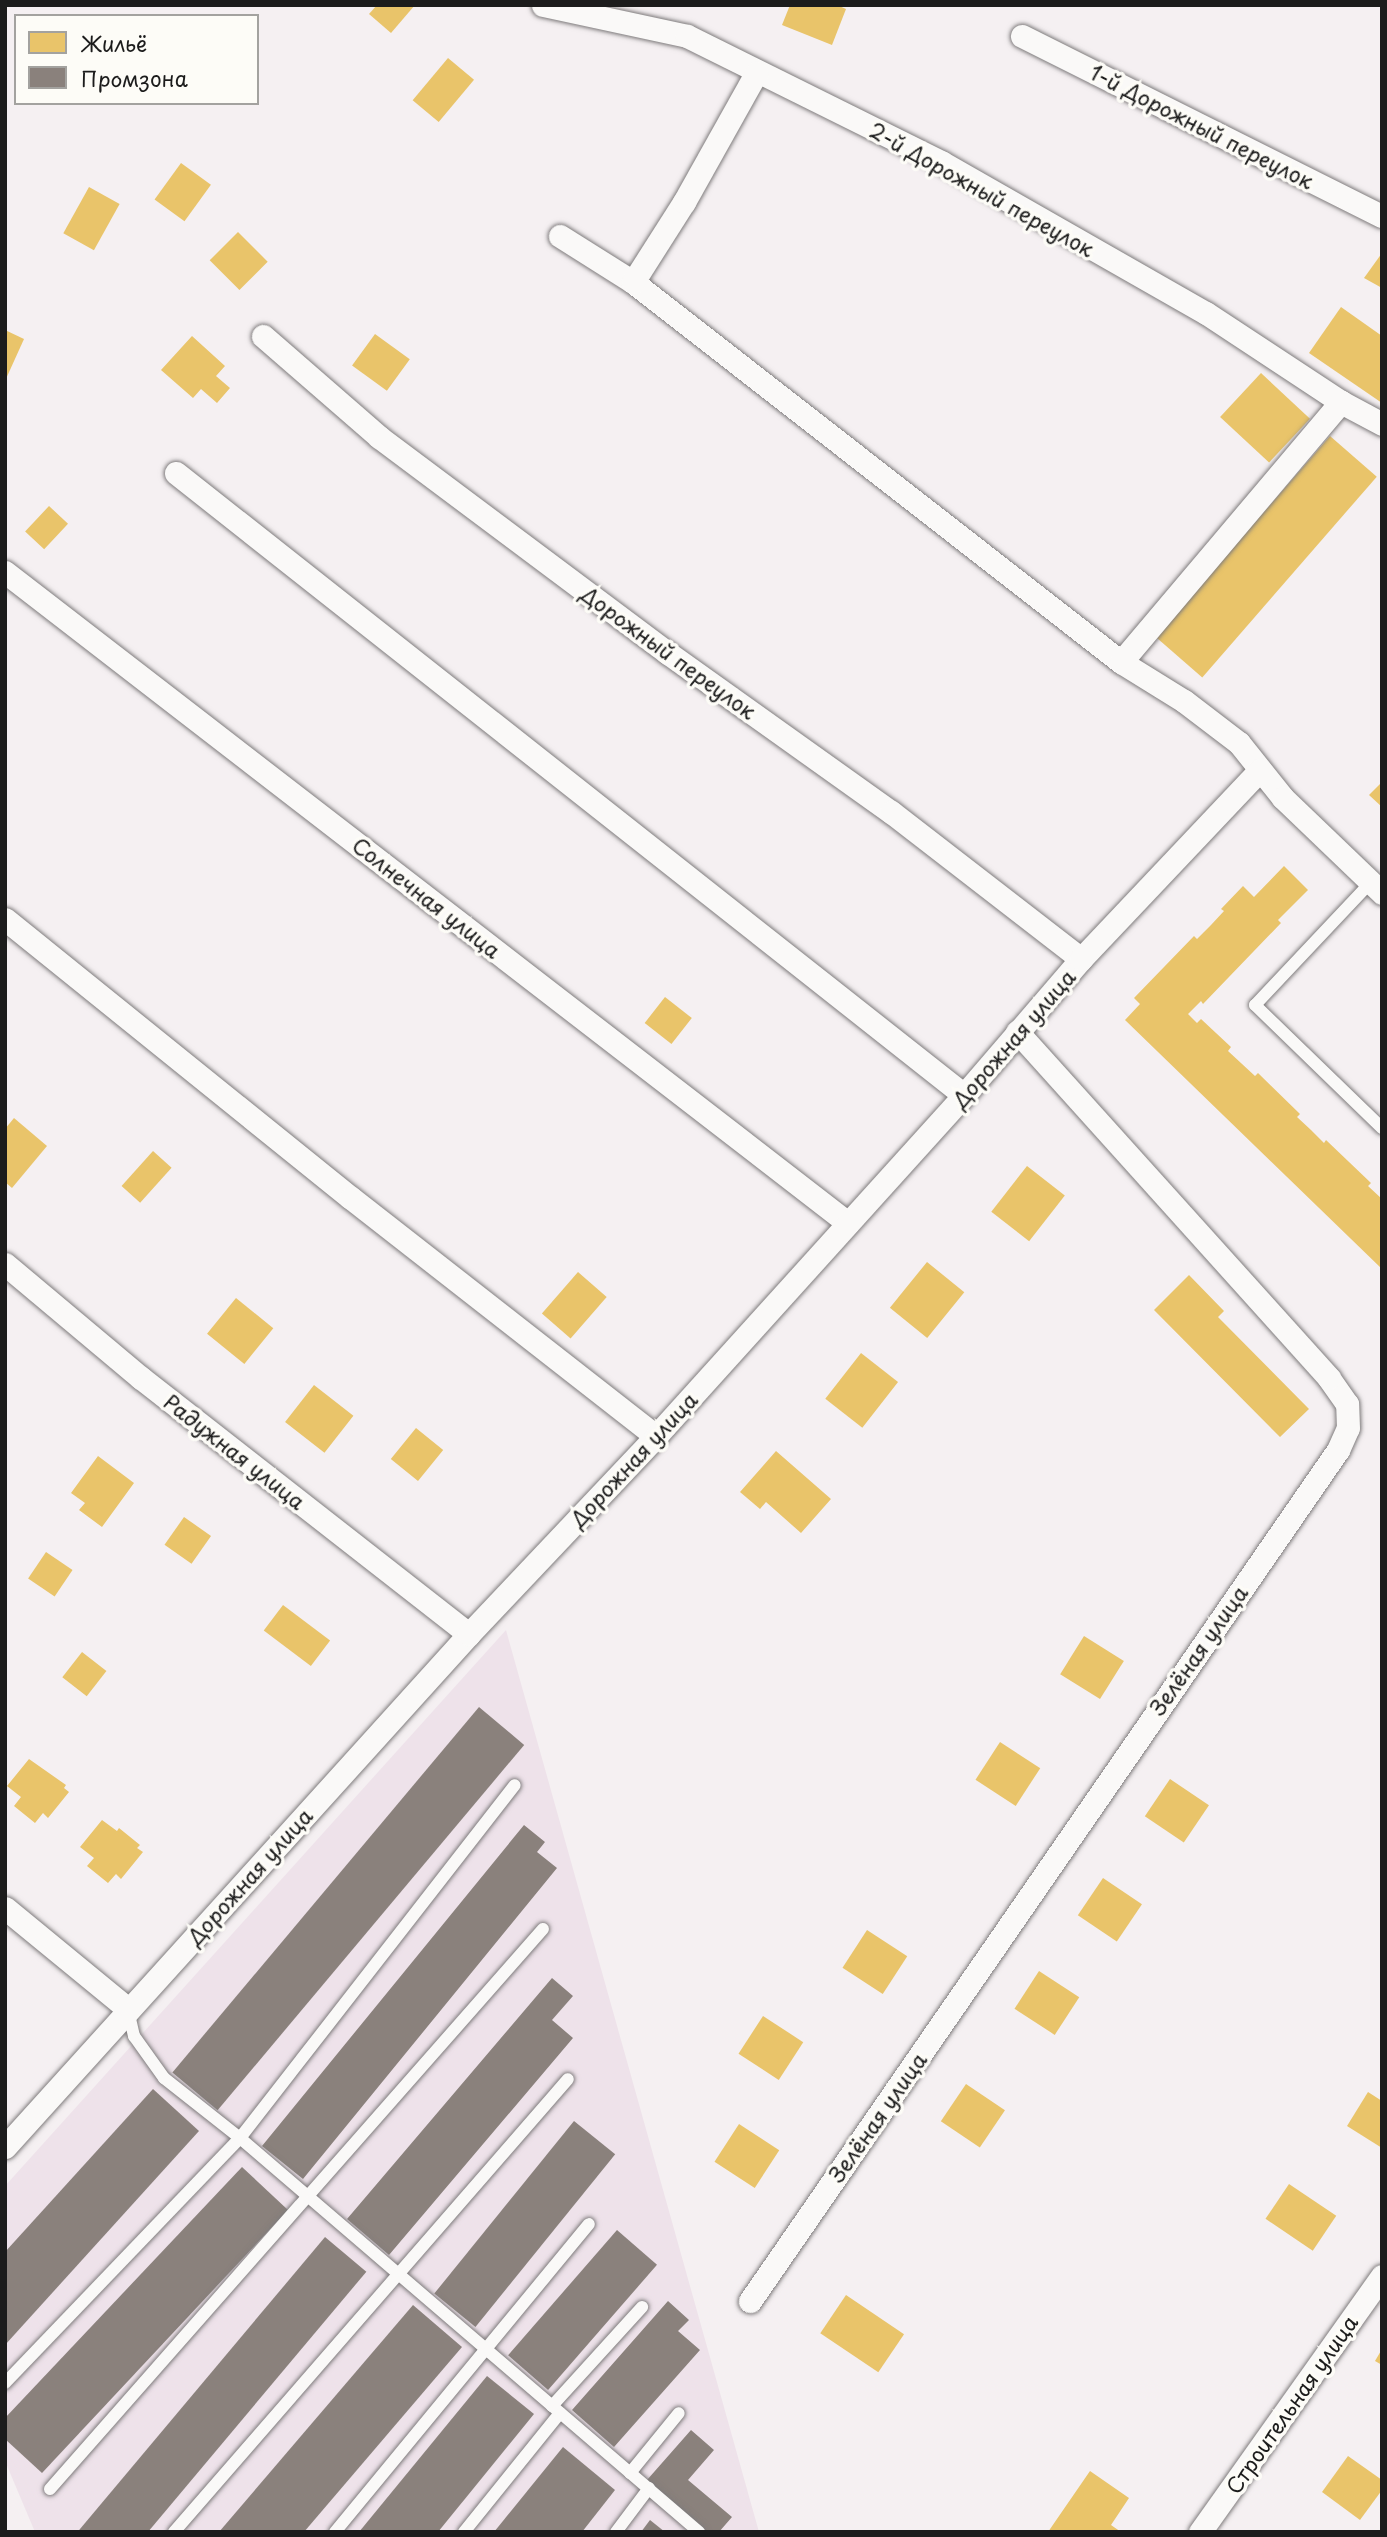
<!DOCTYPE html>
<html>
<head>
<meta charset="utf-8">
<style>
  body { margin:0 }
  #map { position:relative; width:1387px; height:2537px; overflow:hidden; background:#f5f0f2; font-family:"Playpen Sans",sans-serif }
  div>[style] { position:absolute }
  .built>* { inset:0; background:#eee2ea }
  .homes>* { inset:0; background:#e9c46a; transform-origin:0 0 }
  .industry>* { inset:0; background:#8a817c; transform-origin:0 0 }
  .roads { filter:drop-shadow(0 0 2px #7e7b7c) drop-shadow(0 0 2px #7e7b7c) }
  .lane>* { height:12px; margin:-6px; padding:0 6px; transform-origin:6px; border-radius:6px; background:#faf9f8 }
  .street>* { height:23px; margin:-11.5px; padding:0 11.5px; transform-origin:11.5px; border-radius:11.5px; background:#faf9f8 }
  span { translate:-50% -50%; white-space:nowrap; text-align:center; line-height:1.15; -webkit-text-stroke:7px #fdfcf7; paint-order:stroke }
  .street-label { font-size:21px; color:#1c1c1c }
  .frame { position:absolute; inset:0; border:7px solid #1c1c1c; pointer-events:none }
  .legend { position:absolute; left:14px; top:14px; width:245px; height:91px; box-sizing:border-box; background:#fdfcf7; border:2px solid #a3a29f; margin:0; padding:9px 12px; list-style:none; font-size:21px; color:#1c1c1c }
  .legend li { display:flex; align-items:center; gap:14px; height:35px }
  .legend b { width:35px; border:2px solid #a3a29f }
</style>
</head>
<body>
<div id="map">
  <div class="built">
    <div style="clip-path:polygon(506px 1630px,759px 2532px,35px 2532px,5px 2461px,5px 2186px)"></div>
  </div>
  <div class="homes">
    <div style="clip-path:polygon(377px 5px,415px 5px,391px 33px,369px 14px)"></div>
    <div style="clip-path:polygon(790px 5px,837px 5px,846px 9px,832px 45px,782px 25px)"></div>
    <div style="left:448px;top:58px;width:34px;height:55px;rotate:40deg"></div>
    <div style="left:181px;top:163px;width:37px;height:45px;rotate:36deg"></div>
    <div style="left:89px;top:187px;width:35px;height:53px;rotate:29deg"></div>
    <div style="left:238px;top:232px;width:42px;height:40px;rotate:45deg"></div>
    <div style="clip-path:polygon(1382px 253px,1382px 288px,1364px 278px)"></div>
    <div style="clip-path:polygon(1341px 307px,1382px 336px,1382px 403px,1309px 353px)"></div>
    <div style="clip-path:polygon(5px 330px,24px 339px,5px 381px)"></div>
    <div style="left:375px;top:334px;width:43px;height:39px;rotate:36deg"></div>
    <div style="clip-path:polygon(192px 336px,225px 366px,216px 376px,230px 388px,217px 403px,201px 389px,193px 398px,161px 370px)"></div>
    <div style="left:1261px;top:373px;width:67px;height:60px;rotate:43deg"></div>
    <div style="left:1330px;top:436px;width:62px;height:266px;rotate:41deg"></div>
    <div style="left:49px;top:506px;width:26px;height:35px;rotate:43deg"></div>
    <div style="clip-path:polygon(1382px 782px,1382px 807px,1369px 795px)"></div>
    <div style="clip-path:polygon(1284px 866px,1308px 890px,1278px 920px,1281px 923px,1203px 1004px,1201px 1001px,1188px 1014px,1197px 1023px,1201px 1019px,1231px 1047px,1228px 1051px,1255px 1076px,1258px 1073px,1300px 1114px,1297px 1117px,1311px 1130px,1324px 1143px,1326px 1140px,1371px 1183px,1368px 1186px,1382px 1199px,1382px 1269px,1125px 1020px,1140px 1004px,1134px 998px,1194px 936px,1197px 939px,1211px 925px,1224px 911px,1221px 909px,1243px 886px,1254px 897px)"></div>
    <div style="left:665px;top:997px;width:34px;height:33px;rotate:38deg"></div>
    <div style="clip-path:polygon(14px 1118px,47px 1146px,12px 1188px,5px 1182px,5px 1129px)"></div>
    <div style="left:153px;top:1151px;width:25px;height:47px;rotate:42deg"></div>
    <div style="left:1027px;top:1166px;width:48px;height:58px;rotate:38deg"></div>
    <div style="left:927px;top:1262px;width:48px;height:59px;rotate:39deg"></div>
    <div style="left:578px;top:1272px;width:38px;height:55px;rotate:41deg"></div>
    <div style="clip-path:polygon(1189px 1275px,1224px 1311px,1218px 1317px,1309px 1409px,1280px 1437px,1154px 1310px)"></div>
    <div style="left:236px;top:1298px;width:48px;height:46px;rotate:39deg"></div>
    <div style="left:861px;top:1353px;width:47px;height:58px;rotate:38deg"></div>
    <div style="left:314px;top:1385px;width:50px;height:47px;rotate:38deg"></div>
    <div style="left:416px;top:1428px;width:35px;height:40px;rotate:39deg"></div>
    <div style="clip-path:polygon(776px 1451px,831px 1499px,801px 1533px,766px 1502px,760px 1509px,740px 1492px)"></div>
    <div style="clip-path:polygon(98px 1456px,134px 1483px,102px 1527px,79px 1510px,85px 1503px,71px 1493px)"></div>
    <div style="left:184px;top:1517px;width:33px;height:34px;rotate:35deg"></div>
    <div style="left:46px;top:1552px;width:32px;height:32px;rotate:34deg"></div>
    <div style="left:283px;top:1605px;width:59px;height:32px;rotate:37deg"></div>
    <div style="left:1084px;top:1636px;width:47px;height:45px;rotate:32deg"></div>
    <div style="left:82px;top:1652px;width:31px;height:32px;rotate:38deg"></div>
    <div style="left:1000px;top:1742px;width:48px;height:45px;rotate:33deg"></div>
    <div style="clip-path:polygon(29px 1759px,66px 1785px,64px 1788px,69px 1792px,48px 1818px,43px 1813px,35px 1823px,14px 1806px,21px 1797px,7px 1786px)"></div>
    <div style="left:1170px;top:1779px;width:47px;height:45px;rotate:34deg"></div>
    <div style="clip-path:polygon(102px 1820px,117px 1831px,119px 1828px,140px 1845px,137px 1848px,143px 1852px,121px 1879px,116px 1874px,108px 1883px,87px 1866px,94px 1858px,80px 1847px)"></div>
    <div style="left:1103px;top:1878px;width:47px;height:45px;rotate:34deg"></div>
    <div style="left:867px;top:1930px;width:48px;height:45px;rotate:33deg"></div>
    <div style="left:1039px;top:1971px;width:48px;height:45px;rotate:33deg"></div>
    <div style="left:763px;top:2016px;width:48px;height:45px;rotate:33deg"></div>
    <div style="left:966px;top:2084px;width:47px;height:45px;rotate:34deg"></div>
    <div style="clip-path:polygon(1368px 2092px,1382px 2101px,1382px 2148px,1347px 2126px)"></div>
    <div style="left:739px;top:2124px;width:48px;height:45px;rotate:33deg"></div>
    <div style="left:1289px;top:2184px;width:57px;height:42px;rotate:34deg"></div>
    <div style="left:846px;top:2295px;width:70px;height:46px;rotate:34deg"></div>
    <div style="clip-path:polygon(1382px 2349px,1382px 2365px,1375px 2361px)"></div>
    <div style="clip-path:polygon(1348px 2456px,1382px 2480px,1382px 2490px,1360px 2520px,1322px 2492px)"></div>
    <div style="clip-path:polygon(1090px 2471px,1129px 2498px,1111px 2525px,1121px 2532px,1048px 2532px)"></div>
  </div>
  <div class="industry">
    <div style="left:479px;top:1707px;width:59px;height:477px;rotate:40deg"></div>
    <div style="clip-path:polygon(524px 1825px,545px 1842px,537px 1852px,557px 1868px,303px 2179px,262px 2146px)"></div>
    <div style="clip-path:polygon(552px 1978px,573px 1996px,552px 2020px,573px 2038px,389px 2255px,347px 2219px)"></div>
    <div style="clip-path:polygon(153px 2089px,199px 2131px,5px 2345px,5px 2252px)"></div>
    <div style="left:574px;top:2121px;width:53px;height:222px;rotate:39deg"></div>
    <div style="clip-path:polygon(242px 2167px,288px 2210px,42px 2473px,5px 2439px,5px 2418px)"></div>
    <div style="left:617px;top:2230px;width:53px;height:166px;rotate:41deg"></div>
    <div style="left:325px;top:2237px;width:54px;height:388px;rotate:40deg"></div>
    <div style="clip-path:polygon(668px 2301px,689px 2320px,678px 2331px,700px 2350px,614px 2447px,572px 2410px)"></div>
    <div style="clip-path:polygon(413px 2305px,462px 2347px,304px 2532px,219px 2532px)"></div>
    <div style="clip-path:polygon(487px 2376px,534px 2414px,438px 2532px,359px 2532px)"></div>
    <div style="clip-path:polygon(691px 2430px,714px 2450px,688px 2480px,732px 2517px,719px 2532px,707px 2532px,647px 2480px)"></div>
    <div style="clip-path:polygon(563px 2447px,615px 2490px,582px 2532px,494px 2532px)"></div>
    <div style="clip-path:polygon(650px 2520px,665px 2532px,641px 2532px)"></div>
  </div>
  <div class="roads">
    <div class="lane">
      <div style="left:1371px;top:882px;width:169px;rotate:133.3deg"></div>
      <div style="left:1255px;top:1005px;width:177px;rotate:44.1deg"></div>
      <div style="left:128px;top:2010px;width:27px;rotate:77deg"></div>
      <div style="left:134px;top:2036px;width:52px;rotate:54.5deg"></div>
      <div style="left:164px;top:2078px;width:97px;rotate:38.3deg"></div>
      <div style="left:240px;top:2138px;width:605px;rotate:40.64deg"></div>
      <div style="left:5px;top:2383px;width:339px;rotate:-46.2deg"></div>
      <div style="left:240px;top:2138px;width:447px;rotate:-52.1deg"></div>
      <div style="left:552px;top:2406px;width:134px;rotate:-47.7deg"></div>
      <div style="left:630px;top:2473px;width:77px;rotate:-50.8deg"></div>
      <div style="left:50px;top:2489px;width:746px;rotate:-48.64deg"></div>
      <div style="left:174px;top:2532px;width:600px;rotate:-48.98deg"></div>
      <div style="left:335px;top:2532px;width:399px;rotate:-50.5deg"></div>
      <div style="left:464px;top:2532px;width:153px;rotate:-51.1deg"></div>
      <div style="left:616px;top:2532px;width:55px;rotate:-53.1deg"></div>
    </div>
    <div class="street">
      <div style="left:543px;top:5px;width:147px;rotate:12.1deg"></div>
      <div style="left:687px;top:36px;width:284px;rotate:26.4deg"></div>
      <div style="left:941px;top:162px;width:305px;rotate:29.7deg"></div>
      <div style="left:1206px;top:313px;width:162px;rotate:33.4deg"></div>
      <div style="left:1341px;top:402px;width:47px;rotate:28.2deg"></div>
      <div style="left:1022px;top:36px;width:402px;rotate:26.6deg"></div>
      <div style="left:560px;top:236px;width:86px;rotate:32.2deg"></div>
      <div style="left:633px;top:282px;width:619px;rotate:37.91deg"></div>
      <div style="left:1121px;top:662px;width:74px;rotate:31.8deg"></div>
      <div style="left:1184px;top:701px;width:69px;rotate:37.4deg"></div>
      <div style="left:1239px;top:743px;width:70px;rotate:51.3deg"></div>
      <div style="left:1283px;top:798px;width:137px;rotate:43.8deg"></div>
      <div style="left:633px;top:282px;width:95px;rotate:-57.5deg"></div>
      <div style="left:684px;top:202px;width:148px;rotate:-60.8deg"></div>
      <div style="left:263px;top:336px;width:154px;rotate:41deg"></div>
      <div style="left:379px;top:437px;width:361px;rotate:36.8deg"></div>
      <div style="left:668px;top:653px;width:274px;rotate:35.5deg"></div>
      <div style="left:891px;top:812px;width:240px;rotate:37.7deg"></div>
      <div style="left:176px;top:473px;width:1004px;rotate:38.29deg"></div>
      <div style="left:5px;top:572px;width:1065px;rotate:37.68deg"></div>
      <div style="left:1121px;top:662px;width:341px;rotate:-49.8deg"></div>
      <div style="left:5px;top:919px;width:444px;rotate:38.9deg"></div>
      <div style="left:351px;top:1198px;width:387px;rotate:38deg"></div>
      <div style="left:5px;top:1264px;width:177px;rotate:40deg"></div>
      <div style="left:141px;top:1378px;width:416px;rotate:38deg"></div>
      <div style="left:5px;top:1908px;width:159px;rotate:39.4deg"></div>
      <div style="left:5px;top:2147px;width:692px;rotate:-47.87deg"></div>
      <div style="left:469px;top:1634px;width:272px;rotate:-46.6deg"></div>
      <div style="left:656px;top:1436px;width:460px;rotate:-47.9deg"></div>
      <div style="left:964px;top:1095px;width:179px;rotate:-49.3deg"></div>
      <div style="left:1081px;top:959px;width:260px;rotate:-46.6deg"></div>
      <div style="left:750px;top:2301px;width:1034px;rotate:-55.36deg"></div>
      <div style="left:1338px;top:1450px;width:24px;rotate:-66deg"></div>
      <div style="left:1348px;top:1428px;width:24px;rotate:-92deg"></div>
      <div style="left:1347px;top:1404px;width:32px;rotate:-125deg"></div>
      <div style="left:1329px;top:1378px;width:466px;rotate:-132deg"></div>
      <div style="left:1200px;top:2532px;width:314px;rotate:-54.6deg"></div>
    </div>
  </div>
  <div class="street-label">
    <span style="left:1202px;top:126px;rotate:27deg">1-й Дорожный переулок</span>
    <span style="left:982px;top:189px;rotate:29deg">2-й Дорожный переулок</span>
    <span style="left:669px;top:652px;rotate:36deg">Дорожный переулок</span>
    <span style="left:427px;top:897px;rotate:38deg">Солнечная улица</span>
    <span style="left:1013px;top:1038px;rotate:-49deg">Дорожная улица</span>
    <span style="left:235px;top:1451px;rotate:38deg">Радужная улица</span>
    <span style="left:633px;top:1459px;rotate:-47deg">Дорожная улица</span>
    <span style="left:1198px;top:1650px;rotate:-55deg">Зелёная улица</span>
    <span style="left:249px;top:1876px;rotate:-48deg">Дорожная улица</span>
    <span style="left:877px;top:2117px;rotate:-55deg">Зелёная улица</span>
    <span style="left:1291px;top:2404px;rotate:-55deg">Строительная улица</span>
  </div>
  <div class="frame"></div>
  <ul class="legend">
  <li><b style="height:19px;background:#e9c46a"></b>Жильё</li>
  <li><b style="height:19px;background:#8a817c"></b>Промзона</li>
  </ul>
</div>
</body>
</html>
